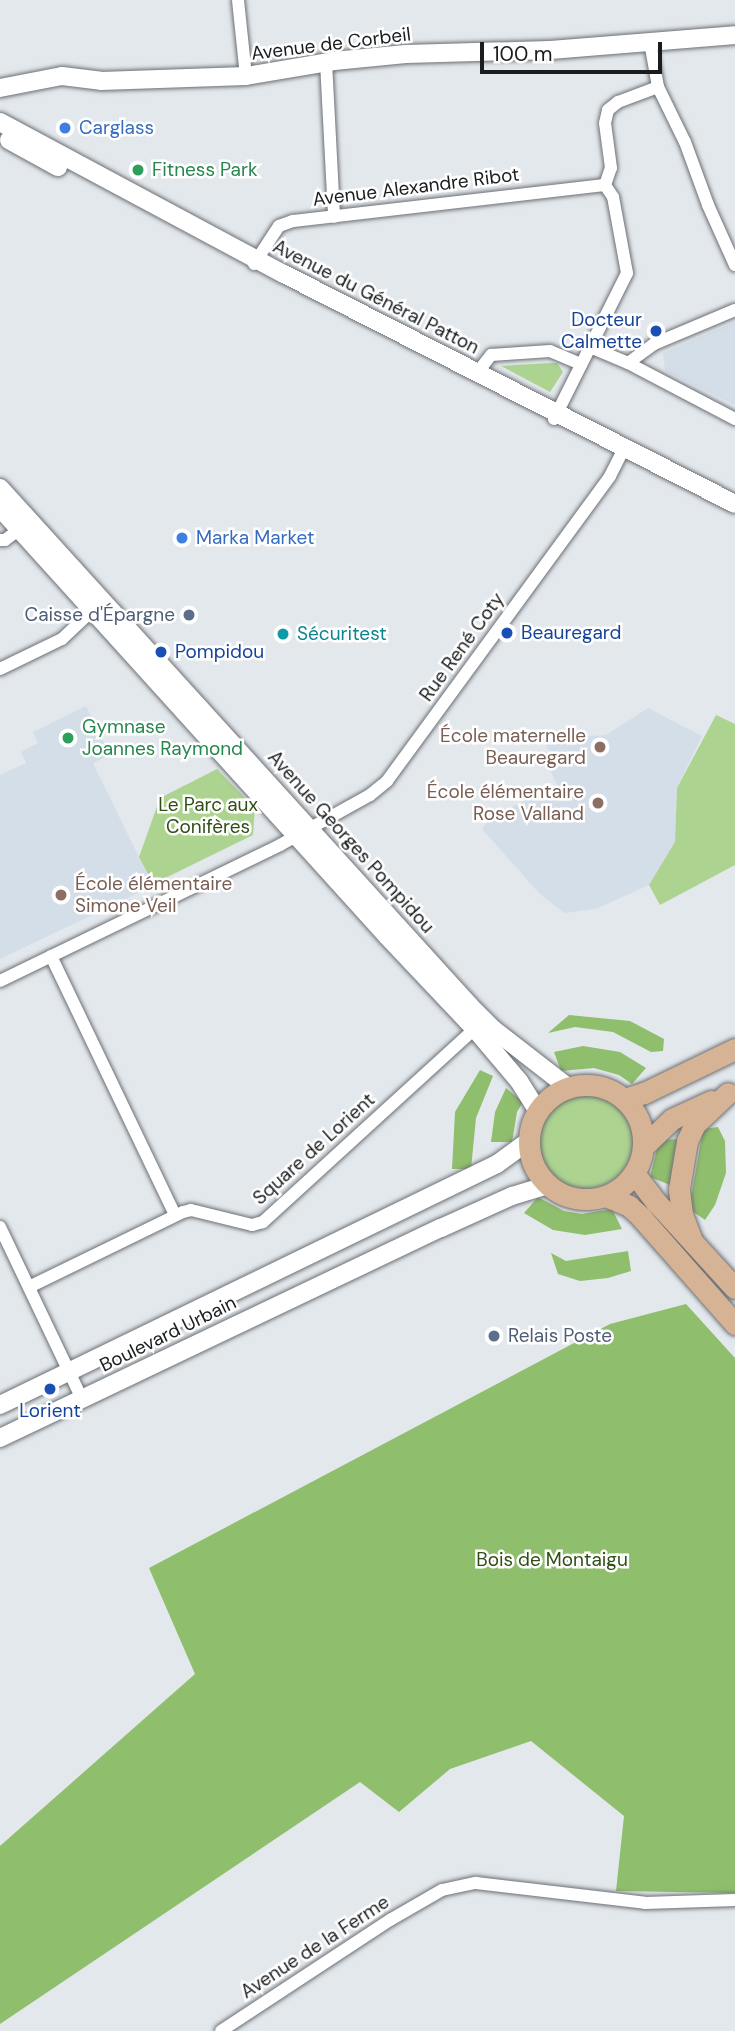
<!DOCTYPE html>
<html>
<head>
<meta charset="utf-8">
<style>
  body { margin:0 }
  #map { position:relative; width:735px; height:2031px; overflow:hidden; background:#e3e8ed; font-family:"DM Sans",sans-serif }
  div>[style] { position:absolute }
  .built>* { inset:0; background:#d4dee9 }
  .green>* { inset:0; background:#add391 }
  .round { border-radius:50% }
  .forest>* { inset:0; background:#8fbe6c }
  .roads { filter:drop-shadow(0 0 2px #6c7074) drop-shadow(0 0 2px #6c7074) }
  .minor>* { height:12px; margin:-6px; padding:0 6px; transform-origin:6px; border-radius:6px; background:#fff }
  .secondary>* { height:18px; margin:-9px; padding:0 9px; transform-origin:9px; border-radius:9px; background:#fff }
  .primary>* { height:21px; margin:-10.5px; padding:0 10.5px; transform-origin:10.5px; border-radius:10.5px; background:#d6b394 }
  .primary>.ring { margin:-10.5px; padding:0; box-sizing:content-box; background:none; border:21px solid #d6b394; border-radius:50% }
  .dots>* { width:19px; height:19px; translate:-50% -50%; box-sizing:border-box; border:4px solid #fff; border-radius:50% }
  span { translate:-50% -50%; white-space:nowrap; text-align:center; line-height:1.15; -webkit-text-stroke:5px #fff; paint-order:stroke }
  .street-label { font-size:19px; color:#1a1c1d }
  .shop-label { font-size:19px; color:#366cbe }
  .left { translate:0 -50%; text-align:left }
  .leisure-label { font-size:19px; color:#27864d }
  .transit-label { font-size:19px; color:#164399 }
  .right { translate:-100% -50%; text-align:right }
  .service-label { font-size:19px; color:#4e5e75 }
  .culture-label { font-size:19px; color:#0d838f }
  .education-label { font-size:19px; color:#785e54 }
  .park-label { font-size:19px; color:#314e15 }
  .scale { position:absolute; left:480px; top:42px; width:182px; height:32px; box-sizing:border-box; border:4px solid #1a1c1d; border-top:0; padding-left:9px; font-size:21px; line-height:24px; white-space:nowrap; color:#1a1c1d; -webkit-text-stroke:5px #fff; paint-order:stroke }
</style>
</head>
<body>
<div id="map">
  <div class="built">
    <div style="clip-path:polygon(735px 322px,735px 405px,665px 371px,663px 353px)"></div>
    <div style="clip-path:polygon(86px 706px,110px 755px,93px 763px,153px 886px,0 959px,0 775px,26px 763px,21px 752px,38px 743px,33px 732px)"></div>
    <div style="clip-path:polygon(648px 708px,702px 736px,677px 788px,675px 843px,649px 885px,596px 909px,564px 913px,539px 893px,482px 829px,491px 817px,557px 785px,546px 761px,552px 757px,543px 739px,606px 735px)"></div>
  </div>
  <div class="green">
    <div style="clip-path:polygon(551px 363px,557px 363px,563px 372px,550px 392px,501px 366px)"></div>
    <div style="clip-path:polygon(716px 715px,735px 724px,735px 865px,660px 905px,649px 885px,675px 842px,677px 788px)"></div>
    <div style="clip-path:polygon(217px 769px,255px 808px,253px 835px,153px 884px,139px 857px,160px 798px)"></div>
    <div class="round" style="left:537px;top:1093px;width:96px;height:96px"></div>
  </div>
  <div class="forest">
    <div style="clip-path:polygon(569px 1015px,630px 1021px,664px 1039px,663px 1051px,651px 1052px,613px 1032px,575px 1027px,548px 1033px)"></div>
    <div style="clip-path:polygon(583px 1046px,620px 1052px,646px 1068px,632px 1084px,619px 1075px,594px 1068px,561px 1071px,554px 1052px)"></div>
    <div style="clip-path:polygon(480px 1070px,493px 1076px,476px 1118px,471px 1169px,452px 1169px,455px 1112px)"></div>
    <div style="clip-path:polygon(506px 1088px,523px 1102px,517px 1112px,512px 1142px,491px 1142px,495px 1112px)"></div>
    <div style="clip-path:polygon(718px 1127px,725px 1141px,726px 1173px,715px 1205px,705px 1220px,685px 1206px,692px 1192px,703px 1129px)"></div>
    <div style="clip-path:polygon(680px 1139px,670px 1185px,650px 1177px,659px 1140px)"></div>
    <div style="clip-path:polygon(538px 1197px,564px 1211px,582px 1214px,612px 1209px,622px 1229px,585px 1235px,553px 1230px,524px 1213px)"></div>
    <div style="clip-path:polygon(628px 1251px,631px 1271px,608px 1278px,580px 1281px,558px 1274px,551px 1253px,566px 1261px)"></div>
    <div style="clip-path:polygon(686px 1304px,735px 1358px,735px 1893px,616px 1891px,624px 1816px,531px 1741px,450px 1769px,399px 1812px,360px 1782px,0 2024px,0 1846px,195px 1674px,149px 1568px,610px 1324px)"></div>
  </div>
  <div class="roads">
    <div class="minor">
      <div style="left:238px;top:0;width:76px;rotate:84deg"></div>
      <div style="left:650px;top:42px;width:46px;rotate:79.9deg"></div>
      <div style="left:658px;top:87px;width:61px;rotate:63.9deg"></div>
      <div style="left:685px;top:142px;width:67px;rotate:69.9deg"></div>
      <div style="left:708px;top:205px;width:66px;rotate:65.8deg"></div>
      <div style="left:326px;top:62px;width:155px;rotate:87deg"></div>
      <div style="left:605px;top:185px;width:18px;rotate:-71deg"></div>
      <div style="left:611px;top:168px;width:45px;rotate:-97.6deg"></div>
      <div style="left:605px;top:123px;width:13px;rotate:-77deg"></div>
      <div style="left:608px;top:110px;width:13px;rotate:-39deg"></div>
      <div style="left:618px;top:102px;width:43px;rotate:-20.6deg"></div>
      <div style="left:254px;top:264px;width:45px;rotate:-56.7deg"></div>
      <div style="left:279px;top:226px;width:15px;rotate:-20deg"></div>
      <div style="left:293px;top:221px;width:314px;rotate:-6.6deg"></div>
      <div style="left:590px;top:347px;width:41px;rotate:22.8deg"></div>
      <div style="left:628px;top:363px;width:121px;rotate:27.6deg"></div>
      <div style="left:628px;top:363px;width:32px;rotate:-36deg"></div>
      <div style="left:654px;top:344px;width:88px;rotate:-22.8deg"></div>
      <div style="left:477px;top:373px;width:23px;rotate:-52deg"></div>
      <div style="left:491px;top:355px;width:59px;rotate:-3.9deg"></div>
      <div style="left:550px;top:351px;width:34px;rotate:23deg"></div>
      <div style="left:554px;top:419px;width:163px;rotate:-63.4deg"></div>
      <div style="left:627px;top:273px;width:77px;rotate:-100.4deg"></div>
      <div style="left:613px;top:197px;width:14px;rotate:-124deg"></div>
      <div style="left:0;top:540px;width:5px"></div>
      <div style="left:5px;top:540px;width:26px;rotate:-37deg"></div>
      <div style="left:0;top:669px;width:69px;rotate:-25.8deg"></div>
      <div style="left:62px;top:639px;width:50px;rotate:-43.4deg"></div>
      <div style="left:51px;top:956px;width:287px;rotate:64.4deg"></div>
      <div style="left:0;top:981px;width:311px;rotate:-25.9deg"></div>
      <div style="left:280px;top:845px;width:103px;rotate:-29.1deg"></div>
      <div style="left:370px;top:795px;width:22px;rotate:-39deg"></div>
      <div style="left:387px;top:781px;width:378px;rotate:-53.8deg"></div>
      <div style="left:610px;top:476px;width:31px;rotate:-63deg"></div>
      <div style="left:0;top:1227px;width:191px;rotate:64.5deg"></div>
      <div style="left:29px;top:1287px;width:171px;rotate:-26deg"></div>
      <div style="left:183px;top:1212px;width:8px;rotate:-14deg"></div>
      <div style="left:191px;top:1210px;width:63px;rotate:13.8deg"></div>
      <div style="left:252px;top:1225px;width:11px;rotate:-15deg"></div>
      <div style="left:263px;top:1222px;width:292px;rotate:-42.4deg"></div>
      <div style="left:221px;top:2031px;width:202px;rotate:-33.3deg"></div>
      <div style="left:390px;top:1920px;width:60px;rotate:-30deg"></div>
      <div style="left:442px;top:1890px;width:35px;rotate:-12deg"></div>
      <div style="left:476px;top:1883px;width:170px;rotate:6.7deg"></div>
      <div style="left:645px;top:1903px;width:90px;rotate:-1.9deg"></div>
    </div>
    <div class="secondary">
      <div style="left:0;top:88px;width:63px;rotate:-11deg"></div>
      <div style="left:62px;top:76px;width:39px;rotate:7deg"></div>
      <div style="left:101px;top:81px;width:145px;rotate:-2deg"></div>
      <div style="left:246px;top:76px;width:89px;rotate:-9.7deg"></div>
      <div style="left:334px;top:61px;width:72px;rotate:-5.6deg"></div>
      <div style="left:406px;top:54px;width:144px;rotate:-1.6deg"></div>
      <div style="left:550px;top:50px;width:186px;rotate:-4.6deg"></div>
      <div style="left:0;top:122px;width:322px;rotate:28.2deg"></div>
      <div style="left:284px;top:274px;width:506px;rotate:27.02deg"></div>
      <div style="left:9px;top:140px;width:56px;rotate:28.9deg"></div>
      <div style="left:0;top:488px;width:699px;rotate:47.78deg"></div>
      <div style="left:470px;top:1006px;width:33px;rotate:45deg"></div>
      <div style="left:493px;top:1029px;width:96px;rotate:37.8deg"></div>
      <div style="left:0;top:508px;width:577px;rotate:47.88deg"></div>
      <div style="left:387px;top:936px;width:128px;rotate:46.6deg"></div>
      <div style="left:475px;top:1029px;width:68px;rotate:49.8deg"></div>
      <div style="left:519px;top:1081px;width:36px;rotate:58deg"></div>
      <div style="left:0;top:1405px;width:552px;rotate:-25.87deg"></div>
      <div style="left:497px;top:1164px;width:39px;rotate:-36deg"></div>
      <div style="left:0;top:1438px;width:488px;rotate:-25.5deg"></div>
      <div style="left:441px;top:1228px;width:78px;rotate:-24.3deg"></div>
      <div style="left:512px;top:1196px;width:38px;rotate:-17deg"></div>
    </div>
    <div class="primary">
      <div class="ring" style="left:529px;top:1085px;width:93px;height:93px"></div>
      <div style="left:624px;top:1099px;width:21px;rotate:-17deg"></div>
      <div style="left:644px;top:1093px;width:101px;rotate:-25.8deg"></div>
      <div style="left:644px;top:1146px;width:39px;rotate:-44deg"></div>
      <div style="left:672px;top:1119px;width:43px;rotate:-24.8deg"></div>
      <div style="left:634px;top:1173px;width:38px;rotate:53deg"></div>
      <div style="left:657px;top:1203px;width:115px;rotate:47.5deg"></div>
      <div style="left:606px;top:1196px;width:25px;rotate:23deg"></div>
      <div style="left:629px;top:1206px;width:15px;rotate:42deg"></div>
      <div style="left:640px;top:1216px;width:144px;rotate:48.7deg"></div>
      <div style="left:691px;top:1238px;width:26px;rotate:-111deg"></div>
      <div style="left:682px;top:1214px;width:25px;rotate:-97deg"></div>
      <div style="left:679px;top:1189px;width:49px;rotate:-80.5deg"></div>
      <div style="left:687px;top:1141px;width:19px;rotate:-65deg"></div>
      <div style="left:695px;top:1124px;width:45px;rotate:-43.2deg"></div>
    </div>
  </div>
  <div class="dots">
    <div style="left:65px;top:128px;background:#3f7fe0"></div>
    <div style="left:138px;top:170px;background:#2e9e5b"></div>
    <div style="left:656px;top:331px;background:#1a4fb4"></div>
    <div style="left:182px;top:538px;background:#3f7fe0"></div>
    <div style="left:189px;top:615px;background:#5c6f8a"></div>
    <div style="left:507px;top:633px;background:#1a4fb4"></div>
    <div style="left:283px;top:634px;background:#0f9aa8"></div>
    <div style="left:161px;top:652px;background:#1a4fb4"></div>
    <div style="left:68px;top:738px;background:#2e9e5b"></div>
    <div style="left:600px;top:747px;background:#8d6e63"></div>
    <div style="left:598px;top:803px;background:#8d6e63"></div>
    <div style="left:61px;top:895px;background:#8d6e63"></div>
    <div style="left:494px;top:1336px;background:#5c6f8a"></div>
    <div style="left:50px;top:1389px;background:#1a4fb4"></div>
  </div>
  <div class="street-label">
    <span style="left:331px;top:44px;rotate:-7deg">Avenue de Corbeil</span>
    <span style="left:416px;top:187px;rotate:-7deg">Avenue Alexandre Ribot</span>
    <span style="left:376px;top:297px;rotate:27deg">Avenue du Général Patton</span>
    <span style="left:462px;top:647px;rotate:-54deg">Rue René Coty</span>
    <span style="left:351px;top:842px;rotate:48deg">Avenue Georges Pompidou</span>
    <span style="left:314px;top:1149px;rotate:-42deg">Square de Lorient</span>
    <span style="left:168px;top:1334px;rotate:-26deg">Boulevard Urbain</span>
    <span style="left:315px;top:1947px;rotate:-33deg">Avenue de la Ferme</span>
  </div>
  <div class="shop-label">
    <span class="left" style="left:79px;top:128px">Carglass</span>
    <span class="left" style="left:196px;top:538px">Marka Market</span>
  </div>
  <div class="leisure-label">
    <span class="left" style="left:152px;top:170px">Fitness Park</span>
    <span class="left" style="left:82px;top:738px">Gymnase<br>Joannes Raymond</span>
  </div>
  <div class="transit-label">
    <span class="right" style="left:642px;top:331px">Docteur<br>Calmette</span>
    <span class="left" style="left:521px;top:633px">Beauregard</span>
    <span class="left" style="left:175px;top:652px">Pompidou</span>
    <span style="left:50px;top:1411px">Lorient</span>
  </div>
  <div class="service-label">
    <span class="right" style="left:175px;top:615px">Caisse d'Épargne</span>
    <span class="left" style="left:508px;top:1336px">Relais Poste</span>
  </div>
  <div class="culture-label">
    <span class="left" style="left:297px;top:634px">Sécuritest</span>
  </div>
  <div class="education-label">
    <span class="right" style="left:586px;top:747px">École maternelle<br>Beauregard</span>
    <span class="right" style="left:584px;top:803px">École élémentaire<br>Rose Valland</span>
    <span class="left" style="left:75px;top:895px">École élémentaire<br>Simone Veil</span>
  </div>
  <div class="park-label">
    <span style="left:208px;top:816px">Le Parc aux<br>Conifères</span>
    <span style="left:552px;top:1560px">Bois de Montaigu</span>
  </div>
  <div class="scale">100 m</div>
</div>
</body>
</html>
